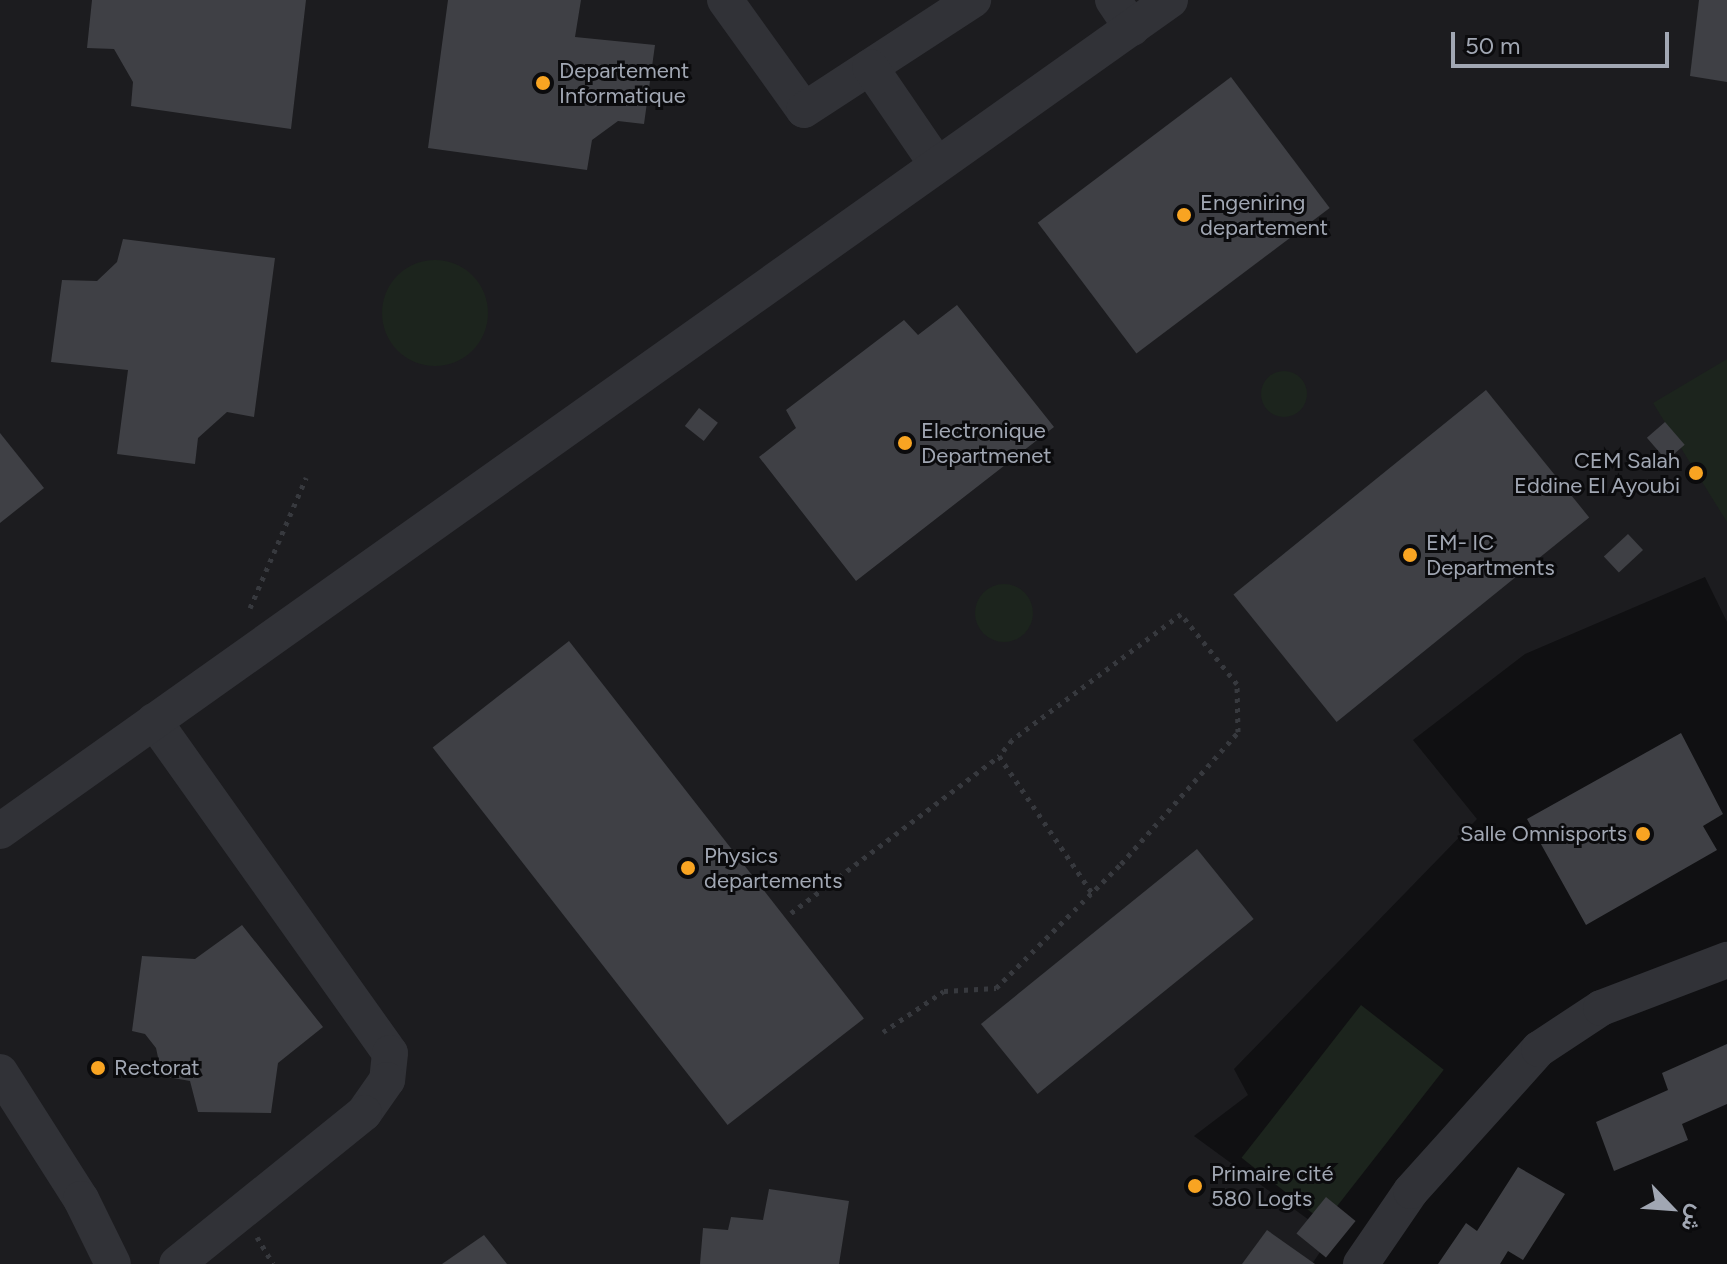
<!DOCTYPE html>
<html>
<head>
<meta charset="utf-8">
<style>
  body { margin:0 }
  #map { position:relative; width:1727px; height:1264px; overflow:hidden; background:#101012; font-family:Figtree,Vazirmatn,sans-serif }
  div>[style] { position:absolute }
  .built>* { inset:0; background:#1c1c1f }
  .green>* { inset:0; background:#1c241d; transform-origin:0 0 }
  .round { border-radius:50% }
  .building>* { inset:0; background:#3f4045; transform-origin:0 0 }
  .path>* { height:5px; margin-top:-2.5px; transform-origin:0; background:repeating-linear-gradient(90deg,#37393e 0 4px,transparent 0 10px) }
  .minor>* { height:36px; margin:-18px; padding:0 18px; transform-origin:18px; border-radius:18px; background:#313237 }
  .dots>* { width:22px; height:22px; translate:-50% -50%; box-sizing:border-box; border:4px solid #0b0b0d; border-radius:50% }
  span { translate:-50% -50%; white-space:nowrap; text-align:center; line-height:1.15; -webkit-text-stroke:6px #0b0b0d; paint-order:stroke }
  .poi-label { font-size:22px; color:#a1a7b3 }
  .left { translate:0 -50%; text-align:left }
  .right { translate:-100% -50%; text-align:right }
  .north { position:absolute; left:1631px; top:1168px; width:80px; height:80px; -webkit-text-stroke:6px #0b0b0d; paint-order:stroke; rotate:115deg; font-size:22px; font-weight:700; line-height:32px; text-align:center; color:#a1a7b3 }
  .north::after { content:''; display:block; margin:auto; width:28px; height:36px; background:#a1a7b3; clip-path:polygon(50% 0,100% 100%,50% 72%,0 100%) }
  .scale { position:absolute; left:1451px; top:32px; width:218px; height:36px; box-sizing:border-box; border:4px solid #a1a7b3; border-top:0; padding-left:10px; font-size:24px; line-height:28px; white-space:nowrap; color:#a1a7b3; -webkit-text-stroke:6px #0b0b0d; paint-order:stroke }
</style>
</head>
<body>
<div id="map">
  <div class="built">
    <div style="clip-path:polygon(0 0,1727px 0,1727px 622px,1705px 577px,1525px 654px,1413px 740px,1477px 819px,1234px 1069px,1248px 1095px,1194px 1136px,1331px 1236px,1312px 1264px,0 1264px)"></div>
  </div>
  <div class="green">
    <div class="round" style="left:382px;top:260px;width:106px;height:106px"></div>
    <div style="clip-path:polygon(1727px 359px,1727px 522px,1653px 403px)"></div>
    <div class="round" style="left:1261px;top:371px;width:46px;height:46px"></div>
    <div class="round" style="left:975px;top:584px;width:58px;height:58px"></div>
    <div style="left:1361px;top:1005px;width:105px;height:194px;rotate:38deg"></div>
  </div>
  <div class="building">
    <div style="clip-path:polygon(92px 0,306px 0,291px 129px,131px 106px,133px 82px,114px 49px,87px 48px)"></div>
    <div style="clip-path:polygon(448px 0,581px 0,575px 37px,655px 45px,644px 124px,618px 121px,592px 140px,587px 170px,428px 148px)"></div>
    <div style="clip-path:polygon(1699px 0,1727px 0,1727px 82px,1690px 76px)"></div>
    <div style="left:1231px;top:77px;width:164px;height:242px;rotate:53deg"></div>
    <div style="clip-path:polygon(123px 239px,275px 258px,254px 417px,227px 412px,198px 438px,195px 464px,117px 454px,128px 370px,51px 362px,62px 280px,97px 281px,117px 262px)"></div>
    <div style="clip-path:polygon(957px 305px,1054px 427px,856px 581px,759px 457px,796px 428px,786px 410px,904px 320px,918px 335px)"></div>
    <div style="left:1486px;top:390px;width:164px;height:325px;rotate:51deg"></div>
    <div style="left:699px;top:408px;width:24px;height:23px;rotate:38deg"></div>
    <div style="left:1665px;top:422px;width:30px;height:24px;rotate:49deg"></div>
    <div style="clip-path:polygon(0 433px,44px 488px,0 523px)"></div>
    <div style="left:1628px;top:534px;width:22px;height:33px;rotate:47deg"></div>
    <div style="left:569px;top:641px;width:479px;height:173px;rotate:52deg"></div>
    <div style="clip-path:polygon(1681px 733px,1723px 814px,1703px 826px,1717px 850px,1586px 925px,1527px 819px)"></div>
    <div style="left:1197px;top:849px;width:90px;height:278px;rotate:51deg"></div>
    <div style="clip-path:polygon(242px 925px,323px 1027px,278px 1063px,271px 1113px,198px 1112px,190px 1081px,162px 1076px,156px 1048px,145px 1034px,132px 1031px,142px 956px,195px 959px)"></div>
    <div style="clip-path:polygon(1727px 1044px,1727px 1104px,1682px 1124px,1688px 1140px,1614px 1171px,1596px 1122px,1668px 1090px,1662px 1073px)"></div>
    <div style="clip-path:polygon(1518px 1167px,1565px 1194px,1523px 1260px,1508px 1251px,1500px 1264px,1438px 1264px,1466px 1223px,1477px 1231px)"></div>
    <div style="clip-path:polygon(769px 1189px,849px 1201px,839px 1264px,700px 1264px,703px 1228px,728px 1230px,731px 1217px,763px 1220px)"></div>
    <div style="left:1326px;top:1197px;width:38px;height:47px;rotate:39deg"></div>
    <div style="clip-path:polygon(1267px 1230px,1315px 1264px,1242px 1264px)"></div>
    <div style="clip-path:polygon(484px 1235px,507px 1264px,442px 1264px)"></div>
  </div>
  <div class="path">
    <div style="left:250px;top:608px;width:142px;rotate:-66.7deg"></div>
    <div style="left:791px;top:913px;width:261px;rotate:-37deg"></div>
    <div style="left:883px;top:1032px;width:73px;rotate:-33.9deg"></div>
    <div style="left:944px;top:991px;width:52px;rotate:-3.3deg"></div>
    <div style="left:996px;top:988px;width:176px;rotate:-44.8deg"></div>
    <div style="left:1121px;top:864px;width:176px;rotate:-48.4deg"></div>
    <div style="left:1238px;top:732px;width:48px;rotate:-91.2deg"></div>
    <div style="left:1237px;top:684px;width:90px;rotate:-128.7deg"></div>
    <div style="left:1181px;top:614px;width:211px;rotate:143.3deg"></div>
    <div style="left:1012px;top:740px;width:21px;rotate:129deg"></div>
    <div style="left:999px;top:756px;width:166px;rotate:55.8deg"></div>
    <div style="left:257px;top:1237px;width:31px;rotate:59deg"></div>
  </div>
  <div class="minor">
    <div style="left:725px;top:0;width:135px;rotate:54.3deg"></div>
    <div style="left:804px;top:110px;width:202px;rotate:-33.1deg"></div>
    <div style="left:1113px;top:0;width:34px;rotate:56deg"></div>
    <div style="left:870px;top:67px;width:115px;rotate:55.6deg"></div>
    <div style="left:154px;top:721px;width:407px;rotate:54.6deg"></div>
    <div style="left:390px;top:1053px;width:27px;rotate:96deg"></div>
    <div style="left:387px;top:1080px;width:40px;rotate:124.9deg"></div>
    <div style="left:364px;top:1113px;width:240px;rotate:141.1deg"></div>
    <div style="left:0;top:831px;width:1435px;rotate:-35.38deg"></div>
    <div style="left:0;top:1072px;width:151px;rotate:57.5deg"></div>
    <div style="left:81px;top:1199px;width:72px;rotate:63.8deg"></div>
    <div style="left:1361px;top:1264px;width:88px;rotate:-55.6deg"></div>
    <div style="left:1411px;top:1191px;width:191px;rotate:-48deg"></div>
    <div style="left:1539px;top:1049px;width:74px;rotate:-33.5deg"></div>
    <div style="left:1601px;top:1008px;width:135px;rotate:-20.9deg"></div>
  </div>
  <div class="dots">
    <div style="left:543px;top:83px;background:#f8a422"></div>
    <div style="left:1184px;top:215px;background:#f8a422"></div>
    <div style="left:905px;top:443px;background:#f8a422"></div>
    <div style="left:1696px;top:473px;background:#f8a422"></div>
    <div style="left:1410px;top:555px;background:#f8a422"></div>
    <div style="left:1643px;top:834px;background:#f8a422"></div>
    <div style="left:688px;top:868px;background:#f8a422"></div>
    <div style="left:98px;top:1068px;background:#f8a422"></div>
    <div style="left:1195px;top:1186px;background:#f8a422"></div>
  </div>
  <div class="poi-label">
    <span class="left" style="left:559px;top:83px">Departement<br>Informatique</span>
    <span class="left" style="left:1200px;top:215px">Engeniring<br>departement</span>
    <span class="left" style="left:921px;top:443px">Electronique<br>Departmenet</span>
    <span class="right" style="left:1680px;top:473px">CEM Salah<br>Eddine El Ayoubi</span>
    <span class="left" style="left:1426px;top:555px">EM- IC<br>Departments</span>
    <span class="right" style="left:1627px;top:834px">Salle Omnisports</span>
    <span class="left" style="left:704px;top:868px">Physics<br>departements</span>
    <span class="left" style="left:114px;top:1068px">Rectorat</span>
    <span class="left" style="left:1211px;top:1186px">Primaire cité<br>580 Logts</span>
  </div>
  <div class="north">ش</div>
  <div class="scale">50 m</div>
</div>
</body>
</html>
